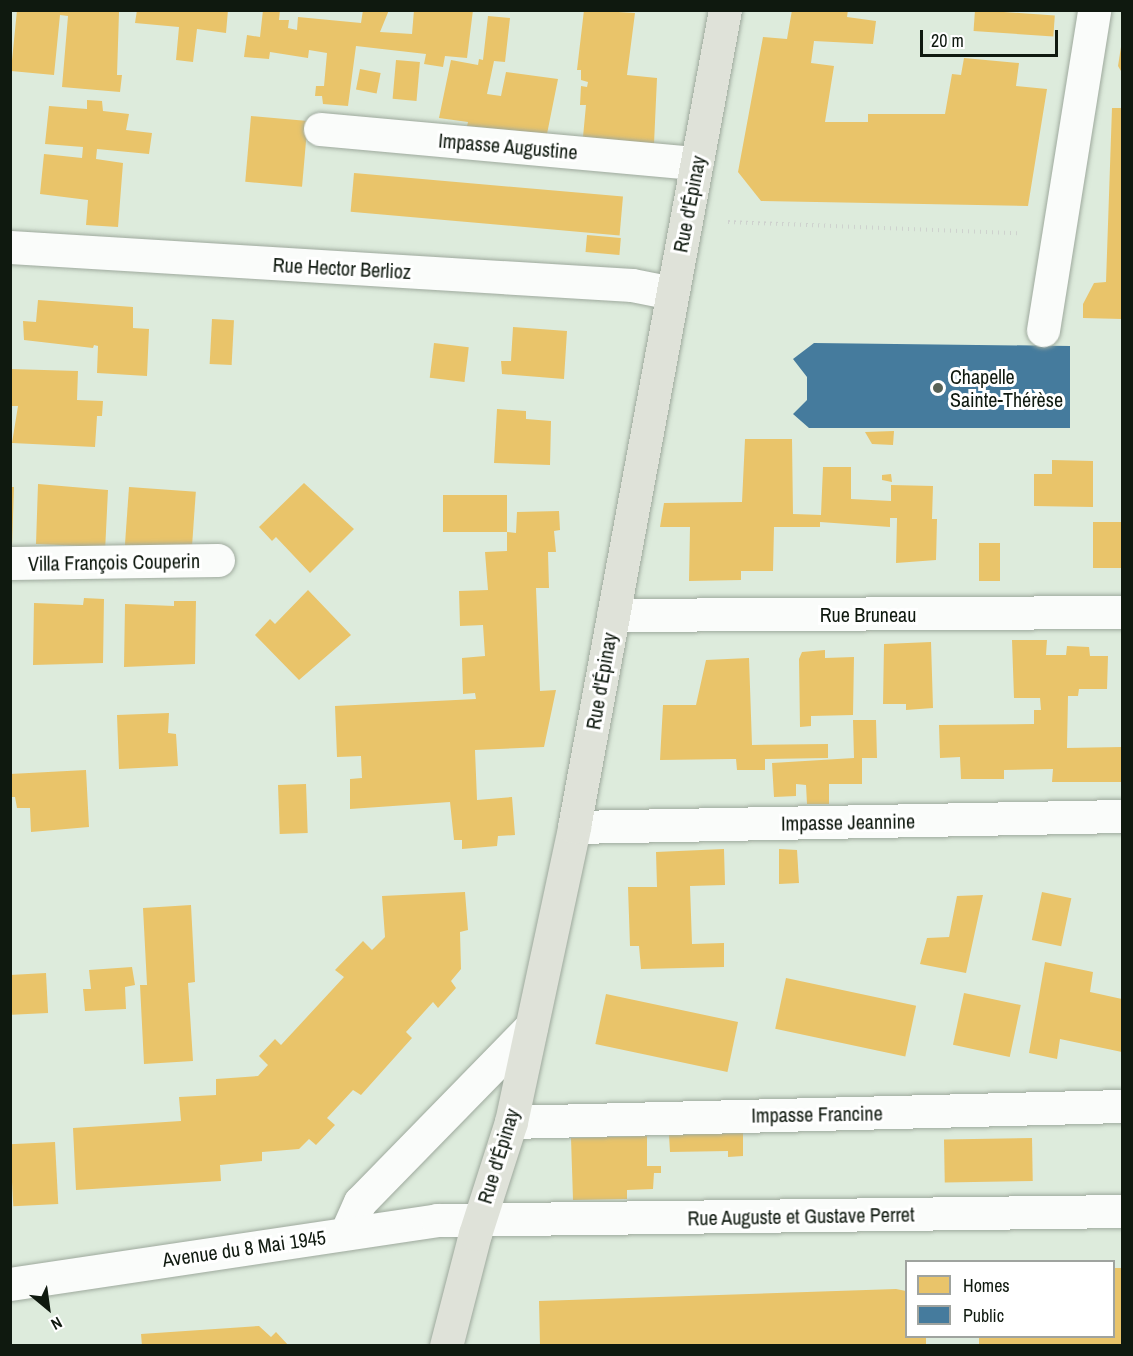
<!DOCTYPE html>
<html>
<head>
<meta charset="utf-8">
<style>
  body { margin:0 }
  #map { position:relative; width:1133px; height:1356px; overflow:hidden; background:#ddebdc; font-family:"Archivo Narrow",sans-serif }
  div>[style] { position:absolute }
  .homes>* { inset:0; background:#e9c46a; transform-origin:0 0 }
  .public>* { inset:0; background:#457b9d }
  .path>* { height:4px; margin-top:-2px; transform-origin:0; background:repeating-linear-gradient(90deg,#ced2ce 0 1.5px,transparent 0 6px) }
  .roads { filter:drop-shadow(0 0 2px #9ea99d) drop-shadow(0 0 2px #9ea99d) }
  .minor>* { height:33px; margin:-16.5px; padding:0 16.5px; transform-origin:16.5px; border-radius:16.5px; background:#fafcfa }
  .major>* { height:33px; margin:-16.5px; padding:0 16.5px; transform-origin:16.5px; border-radius:16.5px; background:#dfe2d9 }
  .dots>* { width:16px; height:16px; translate:-50% -50%; box-sizing:border-box; border:3px solid #fff; border-radius:50% }
  span { translate:-50% -50%; white-space:nowrap; text-align:center; line-height:1.15; -webkit-text-stroke:6px #fff; paint-order:stroke }
  .street-label { font-size:20px; color:#0f190f }
  .poi-label { font-size:20px; color:#0f190f }
  .left { translate:0 -50%; text-align:left }
  .frame { position:absolute; inset:0; border:12px solid #0f190f; pointer-events:none }
  .legend { position:absolute; left:905px; top:1260px; width:210px; height:78px; box-sizing:border-box; background:#fff; border:2px solid #9fa39f; margin:0; padding:8px 10px; list-style:none; font-size:18px; color:#0f190f }
  .legend li { display:flex; align-items:center; gap:12px; height:30px }
  .legend b { width:30px; border:2px solid #9fa39f }
  .north { position:absolute; left:18px; top:1278px; width:60px; height:60px; -webkit-text-stroke:4px #fff; paint-order:stroke; rotate:151deg; font-size:16px; font-weight:700; line-height:24px; text-align:center; color:#0f190f }
  .north::after { content:''; display:block; margin:auto; width:21px; height:27px; background:#0f190f; clip-path:polygon(50% 0,100% 100%,50% 72%,0 100%) }
  .scale { position:absolute; left:920px; top:30px; width:138px; height:27px; box-sizing:border-box; border:3px solid #0f190f; border-top:0; padding-left:8px; font-size:18px; line-height:21px; white-space:nowrap; color:#0f190f; -webkit-text-stroke:4px #fff; paint-order:stroke }
</style>
</head>
<body>
<div id="map">
  <div class="homes">
    <div style="clip-path:polygon(17px 10px,119px 12px,117px 75px,122px 75px,120px 92px,62px 87px,68px 16px,60px 15px,54px 75px,11px 71px)"></div>
    <div style="clip-path:polygon(137px 10px,228px 10px,226px 33px,197px 29px,193px 62px,176px 60px,179px 27px,135px 23px)"></div>
    <div style="clip-path:polygon(263px 10px,280px 10px,279px 20px,289px 20px,288px 28px,297px 30px,298px 17px,361px 23px,363px 10px,389px 10px,380px 32px,412px 34px,414px 10px,473px 10px,467px 58px,445px 56px,443px 67px,424px 64px,426px 54px,356px 46px,348px 106px,323px 104px,322px 96px,315px 96px,316px 86px,324px 86px,327px 53px,309px 50px,308px 58px,270px 52px,269px 59px,244px 57px,247px 35px,260px 37px)"></div>
    <div style="clip-path:polygon(584px 10px,635px 13px,627px 75px,657px 78px,654px 144px,583px 137px,586px 105px,580px 105px,581px 86px,587px 87px,588px 82px,581px 80px,581px 70px,577px 70px)"></div>
    <div style="clip-path:polygon(792px 10px,848px 10px,847px 17px,876px 21px,873px 44px,814px 41px,811px 63px,834px 66px,825px 122px,868px 122px,868px 114px,945px 114px,952px 74px,961px 75px,964px 58px,1019px 63px,1016px 86px,1047px 89px,1028px 206px,761px 201px,738px 172px,763px 37px,787px 39px)"></div>
    <div style="left:975px;top:10px;width:80px;height:21px;rotate:4deg"></div>
    <div style="clip-path:polygon(488px 16px,510px 18px,505px 62px,494px 61px,487px 94px,501px 96px,506px 72px,558px 79px,547px 134px,467px 126px,468px 122px,439px 118px,451px 60px,478px 65px,479px 59px,483px 60px)"></div>
    <div style="clip-path:polygon(1121px 47px,1122px 71px,1121px 71px,1118px 66px)"></div>
    <div style="left:396px;top:60px;width:24px;height:39px;rotate:5deg"></div>
    <div style="left:360px;top:69px;width:21px;height:21px;rotate:11deg"></div>
    <div style="clip-path:polygon(87px 100px,102px 101px,103px 111px,129px 114px,126px 130px,152px 133px,149px 154px,97px 149px,96px 159px,123px 163px,118px 227px,86px 225px,88px 200px,40px 194px,44px 154px,82px 158px,83px 147px,45px 144px,49px 106px,87px 109px)"></div>
    <div style="clip-path:polygon(1112px 108px,1122px 108px,1122px 319px,1083px 318px,1083px 304px,1094px 283px,1106px 282px)"></div>
    <div style="left:251px;top:116px;width:57px;height:66px;rotate:5deg"></div>
    <div style="left:354px;top:173px;width:270px;height:39px;rotate:5deg"></div>
    <div style="left:587px;top:235px;width:34px;height:17px;rotate:5deg"></div>
    <div style="clip-path:polygon(38px 300px,133px 307px,133px 328px,149px 329px,147px 376px,97px 373px,98px 346px,94px 345px,93px 348px,24px 340px,23px 321px,36px 322px)"></div>
    <div style="left:212px;top:319px;width:22px;height:45px;rotate:3deg"></div>
    <div style="clip-path:polygon(513px 327px,567px 331px,564px 379px,502px 374px,501px 361px,511px 361px)"></div>
    <div style="left:434px;top:343px;width:35px;height:35px;rotate:7deg"></div>
    <div style="clip-path:polygon(10px 369px,78px 371px,77px 400px,103px 401px,102px 416px,97px 416px,95px 447px,12px 443px,18px 406px,10px 406px)"></div>
    <div style="clip-path:polygon(497px 409px,526px 411px,526px 419px,551px 421px,550px 465px,494px 463px)"></div>
    <div style="clip-path:polygon(894px 431px,893px 445px,872px 444px,865px 432px)"></div>
    <div style="clip-path:polygon(745px 439px,792px 439px,793px 514px,821px 515px,823px 467px,851px 467px,851px 499px,891px 501px,891px 485px,933px 486px,932px 519px,937px 519px,936px 560px,896px 563px,897px 518px,890px 518px,890px 527px,820px 522px,820px 527px,774px 527px,773px 571px,741px 571px,741px 580px,689px 581px,690px 527px,660px 527px,664px 503px,742px 502px)"></div>
    <div style="clip-path:polygon(1052px 460px,1093px 461px,1093px 507px,1034px 506px,1034px 474px,1052px 474px)"></div>
    <div style="clip-path:polygon(891px 474px,892px 482px,882px 480px,882px 475px)"></div>
    <div style="clip-path:polygon(304px 483px,354px 529px,310px 573px,276px 537px,272px 541px,259px 527px)"></div>
    <div style="clip-path:polygon(38px 484px,108px 490px,105px 552px,84px 546px,36px 544px)"></div>
    <div style="clip-path:polygon(10px 487px,14px 487px,12px 546px,10px 546px)"></div>
    <div style="left:129px;top:487px;width:67px;height:60px;rotate:4deg"></div>
    <div style="left:507px;top:495px;width:37px;height:64px;rotate:90deg"></div>
    <div style="clip-path:polygon(559px 511px,560px 530px,554px 531px,556px 552px,548px 552px,549px 588px,536px 588px,540px 691px,556px 690px,544px 747px,475px 750px,477px 800px,512px 797px,515px 835px,498px 836px,497px 846px,462px 849px,462px 840px,454px 840px,450px 802px,350px 809px,350px 779px,362px 778px,361px 756px,337px 757px,335px 706px,476px 699px,475px 693px,463px 694px,462px 658px,485px 656px,483px 625px,460px 626px,459px 591px,488px 590px,485px 552px,507px 551px,507px 532px,516px 533px,517px 512px)"></div>
    <div style="left:1122px;top:522px;width:46px;height:29px;rotate:90deg"></div>
    <div style="left:979px;top:543px;width:21px;height:38px"></div>
    <div style="clip-path:polygon(308px 590px,351px 635px,299px 680px,255px 635px,270px 619px,275px 624px)"></div>
    <div style="clip-path:polygon(84px 598px,104px 599px,103px 663px,33px 665px,34px 603px,83px 605px)"></div>
    <div style="clip-path:polygon(174px 601px,196px 601px,195px 664px,124px 667px,125px 604px,174px 606px)"></div>
    <div style="clip-path:polygon(1012px 640px,1047px 640px,1046px 655px,1066px 655px,1067px 646px,1089px 647px,1090px 656px,1108px 656px,1107px 689px,1079px 689px,1078px 696px,1068px 696px,1067px 748px,1122px 747px,1122px 782px,1052px 782px,1053px 769px,1004px 770px,1004px 779px,961px 779px,960px 757px,940px 758px,939px 725px,1034px 724px,1034px 710px,1041px 710px,1040px 698px,1014px 698px)"></div>
    <div style="clip-path:polygon(931px 642px,933px 708px,906px 710px,906px 704px,883px 704px,884px 644px)"></div>
    <div style="clip-path:polygon(825px 650px,825px 658px,854px 657px,853px 715px,811px 716px,811px 726px,800px 727px,799px 659px,802px 652px)"></div>
    <div style="clip-path:polygon(749px 658px,752px 745px,828px 744px,828px 758px,765px 759px,765px 770px,737px 770px,736px 759px,732px 759px,660px 760px,663px 705px,696px 705px,706px 660px)"></div>
    <div style="clip-path:polygon(169px 713px,168px 733px,176px 734px,178px 766px,119px 769px,117px 715px)"></div>
    <div style="clip-path:polygon(853px 720px,876px 720px,877px 758px,862px 758px,862px 784px,829px 784px,829px 804px,807px 804px,806px 785px,796px 784px,796px 796px,774px 797px,772px 763px,854px 758px)"></div>
    <div style="clip-path:polygon(86px 770px,89px 827px,31px 832px,30px 808px,17px 808px,15px 797px,10px 797px,10px 774px)"></div>
    <div style="left:306px;top:784px;width:49px;height:28px;rotate:88deg"></div>
    <div style="clip-path:polygon(724px 849px,725px 885px,690px 886px,692px 944px,724px 943px,724px 967px,641px 969px,639px 946px,630px 946px,628px 887px,657px 887px,656px 852px)"></div>
    <div style="clip-path:polygon(779px 849px,797px 850px,799px 883px,779px 884px)"></div>
    <div style="clip-path:polygon(465px 892px,468px 930px,460px 932px,461px 969px,451px 981px,456px 988px,438px 1008px,433px 1002px,406px 1032px,412px 1038px,361px 1095px,353px 1090px,327px 1118px,335px 1125px,316px 1145px,309px 1139px,299px 1149px,262px 1152px,262px 1161px,220px 1165px,221px 1181px,76px 1190px,73px 1128px,181px 1121px,179px 1097px,216px 1095px,216px 1079px,258px 1076px,268px 1065px,259px 1056px,275px 1039px,281px 1045px,344px 977px,335px 970px,363px 941px,372px 950px,385px 937px,382px 896px)"></div>
    <div style="left:1042px;top:892px;width:30px;height:49px;rotate:12deg"></div>
    <div style="clip-path:polygon(983px 895px,966px 973px,920px 964px,927px 938px,949px 937px,957px 896px)"></div>
    <div style="clip-path:polygon(191px 905px,195px 982px,188px 983px,193px 1061px,144px 1064px,140px 985px,147px 985px,143px 908px)"></div>
    <div style="clip-path:polygon(1045px 962px,1093px 972px,1090px 992px,1122px 999px,1122px 1052px,1060px 1039px,1057px 1059px,1029px 1053px)"></div>
    <div style="clip-path:polygon(132px 967px,135px 985px,125px 987px,126px 1009px,85px 1011px,83px 989px,91px 989px,89px 970px)"></div>
    <div style="left:46px;top:973px;width:40px;height:36px;rotate:87deg"></div>
    <div style="left:786px;top:978px;width:133px;height:52px;rotate:12deg"></div>
    <div style="left:964px;top:993px;width:58px;height:53px;rotate:12deg"></div>
    <div style="left:606px;top:994px;width:135px;height:51px;rotate:12deg"></div>
    <div style="clip-path:polygon(743px 1133px,743px 1156px,728px 1157px,728px 1151px,670px 1152px,669px 1135px)"></div>
    <div style="clip-path:polygon(647px 1136px,647px 1166px,661px 1166px,661px 1173px,654px 1173px,653px 1189px,627px 1190px,627px 1199px,573px 1200px,571px 1138px)"></div>
    <div style="left:1032px;top:1138px;width:43px;height:88px;rotate:89deg"></div>
    <div style="left:55px;top:1142px;width:62px;height:45px;rotate:87deg"></div>
    <div style="clip-path:polygon(1114px 1268px,1122px 1268px,1122px 1346px,979px 1346px,979px 1336px,1114px 1336px)"></div>
    <div style="clip-path:polygon(896px 1289px,906px 1291px,906px 1336px,926px 1336px,926px 1346px,540px 1346px,539px 1301px)"></div>
    <div style="clip-path:polygon(259px 1326px,271px 1337px,276px 1332px,289px 1346px,142px 1346px,141px 1334px)"></div>
  </div>
  <div class="public">
    <div style="clip-path:polygon(814px 343px,1070px 346px,1070px 428px,809px 428px,793px 414px,807px 400px,807px 377px,793px 359px)"></div>
  </div>
  <div class="path">
    <div style="left:728px;top:222px;width:290px;rotate:2.2deg"></div>
  </div>
  <div class="roads">
    <div class="minor">
      <div style="left:320px;top:129px;width:378px;rotate:5.2deg"></div>
      <div style="left:10px;top:247px;width:623px;rotate:3.5deg"></div>
      <div style="left:632px;top:285px;width:41px;rotate:11.3deg"></div>
      <div style="left:1043px;top:330px;width:324px;rotate:-80.9deg"></div>
      <div style="left:10px;top:563px;width:208px;rotate:-0.8deg"></div>
      <div style="left:613px;top:615px;width:509px;rotate:-0.34deg"></div>
      <div style="left:574px;top:827px;width:548px;rotate:-1.15deg"></div>
      <div style="left:511px;top:1122px;width:611px;rotate:-1.5deg"></div>
      <div style="left:346px;top:1233px;width:34px;rotate:-66deg"></div>
      <div style="left:360px;top:1202px;width:245px;rotate:-45.7deg"></div>
      <div style="left:10px;top:1284px;width:432px;rotate:-8.5deg"></div>
      <div style="left:437px;top:1220px;width:685px;rotate:-0.75deg"></div>
    </div>
    <div class="major">
      <div style="left:446px;top:1346px;width:116px;rotate:-75.5deg"></div>
      <div style="left:475px;top:1234px;width:118px;rotate:-72.2deg"></div>
      <div style="left:511px;top:1122px;width:302px;rotate:-77.9deg"></div>
      <div style="left:574px;top:827px;width:831px;rotate:-79.53deg"></div>
    </div>
  </div>
  <div class="dots">
    <div style="left:938px;top:388px;background:#576257"></div>
  </div>
  <div class="street-label">
    <span style="left:508px;top:146px;rotate:5deg">Impasse Augustine</span>
    <span style="left:689px;top:204px;rotate:-79deg">Rue d'Épinay</span>
    <span style="left:342px;top:268px;rotate:3deg">Rue Hector Berlioz</span>
    <span style="left:114px;top:562px;rotate:-1deg">Villa François Couperin</span>
    <span style="left:868px;top:614px">Rue Bruneau</span>
    <span style="left:601px;top:681px;rotate:-80deg">Rue d'Épinay</span>
    <span style="left:848px;top:822px;rotate:-1deg">Impasse Jeannine</span>
    <span style="left:817px;top:1114px;rotate:-1deg">Impasse Francine</span>
    <span style="left:498px;top:1156px;rotate:-73deg">Rue d'Épinay</span>
    <span style="left:801px;top:1216px;rotate:-1deg">Rue Auguste et Gustave Perret</span>
    <span style="left:244px;top:1248px;rotate:-8deg">Avenue du 8 Mai 1945</span>
  </div>
  <div class="poi-label">
    <span class="left" style="left:950px;top:388px">Chapelle<br>Sainte-Thérèse</span>
  </div>
  <div class="frame"></div>
  <ul class="legend">
  <li><b style="height:16px;background:#e9c46a"></b>Homes</li>
  <li><b style="height:16px;background:#457b9d"></b>Public</li>
  </ul>
  <div class="north">N</div>
  <div class="scale">20 m</div>
</div>
</body>
</html>
